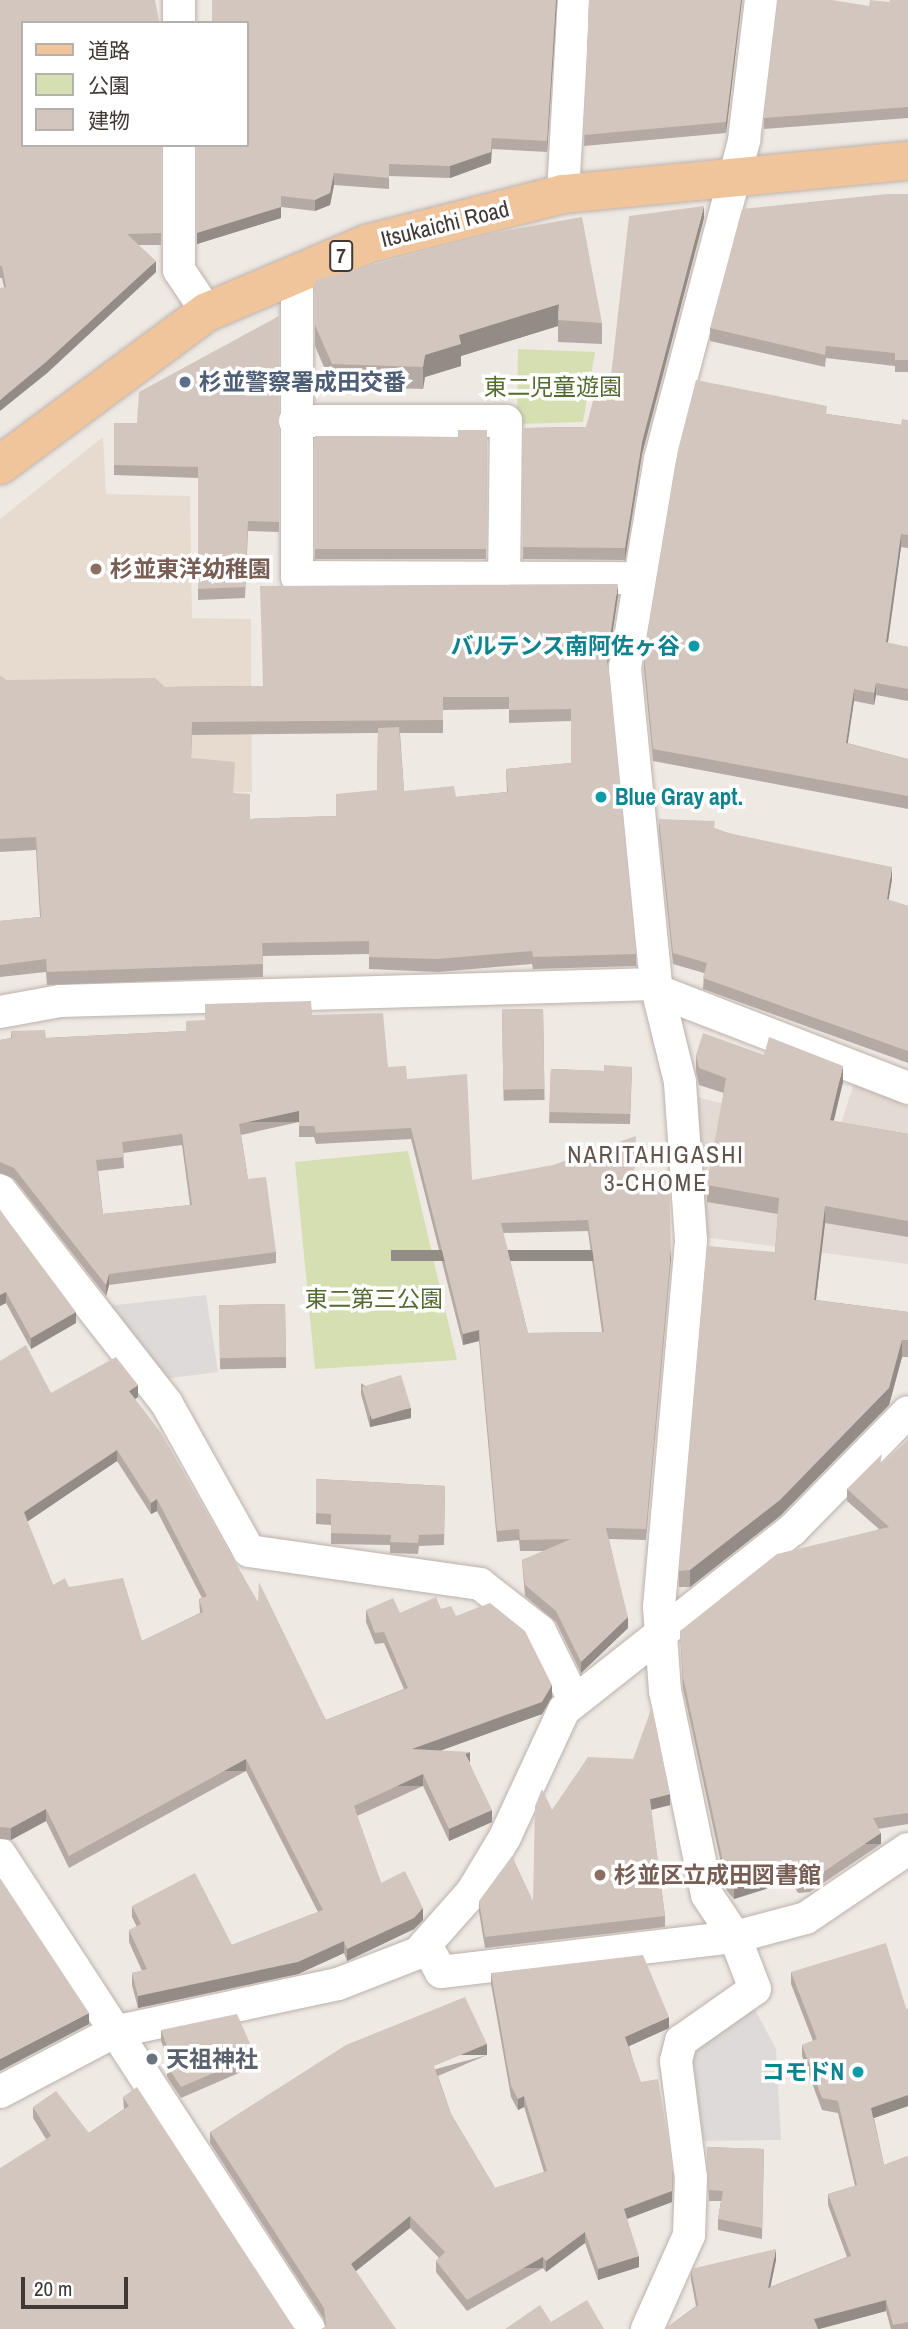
<!DOCTYPE html>
<html>
<head>
<meta charset="utf-8">
<style>
  body { margin:0 }
  #map { position:relative; width:908px; height:2329px; overflow:hidden; background:#efe9e4; font-family:"Archivo Narrow","Noto Sans JP",sans-serif }
  div>[style] { position:absolute }
  .residential>* { inset:0; background:#e3dad3 }
  .education>* { inset:0; background:#e7dbcf }
  .green>* { inset:0; background:#d5dfb1 }
  .parking>* { inset:0; background:#dddad9 }
  .roads { filter:drop-shadow(0 0 2px #bcb2ab) drop-shadow(0 0 2px #bcb2ab) }
  .street>* { height:32px; margin:-16px; padding:0 16px; transform-origin:16px; border-radius:16px; background:#fff }
  .primary>* { height:38px; margin:-19px; padding:0 19px; transform-origin:19px; border-radius:19px; background:#f1c59b }
  .wall>* { inset:0; background:#b5aaa3; transform-origin:0 0 }
  .shaded-wall>* { inset:0; background:#938b85; transform-origin:0 0 }
  .building>* { inset:0; background:#d2c6be; transform-origin:0 0 }
  .dots>* { width:19px; height:19px; translate:-50% -50%; box-sizing:border-box; border:4px solid #fff; border-radius:50% }
  span { translate:-50% -50%; white-space:nowrap; text-align:center; line-height:1.15; -webkit-text-stroke:7px #fff; paint-order:stroke }
  .shield-label span { padding:2px 5px; background:#fff; border:2px solid; border-radius:5px; -webkit-text-stroke-width:0 }
  .shield-label { font-size:21px; color:#413935; font-weight:700 }
  .street-label { font-size:23px; color:#413935 }
  .service-label { font-size:23px; color:#4e5e75; font-weight:700 }
  .left { translate:0 -50%; text-align:left }
  .park-label { font-size:23px; color:#536a30 }
  .education-label { font-size:23px; color:#785e54; font-weight:700 }
  .culture-label { font-size:23px; color:#0d838f; font-weight:700 }
  .right { translate:-100% -50%; text-align:right }
  .worship-label { font-size:23px; color:#5b616d; font-weight:700 }
  .neighbourhood-label { font-size:24px; color:#62554d; letter-spacing:2px }
  .legend { position:absolute; left:21px; top:21px; width:228px; height:126px; box-sizing:border-box; background:#fff; border:2px solid #b3b0ae; margin:0; padding:9px 12px; list-style:none; font-size:21px; color:#413935 }
  .legend li { display:flex; align-items:center; gap:14px; height:35px }
  .legend b { width:35px; border:2px solid #b3b0ae }
  .scale { position:absolute; left:21px; top:2277px; width:107px; height:32px; box-sizing:border-box; border:4px solid #413935; border-top:0; padding-left:9px; font-size:21px; line-height:24px; white-space:nowrap; color:#413935; -webkit-text-stroke:5px #fff; paint-order:stroke }
</style>
</head>
<body>
<div id="map">
  <div class="residential">
    <div style="clip-path:polygon(856px 1077px,908px 1106px,908px 1264px,703px 1237px,693px 1096px,838px 1133px)"></div>
  </div>
  <div class="education">
    <div style="clip-path:polygon(103px 437px,106px 494px,190px 496px,192px 618px,251px 619px,252px 792px,0 796px,0 519px)"></div>
  </div>
  <div class="green">
    <div style="clip-path:polygon(518px 349px,595px 352px,583px 422px,517px 424px)"></div>
    <div style="clip-path:polygon(408px 1151px,457px 1360px,315px 1369px,295px 1162px)"></div>
  </div>
  <div class="parking">
    <div style="clip-path:polygon(206px 1295px,218px 1372px,163px 1379px,107px 1306px)"></div>
    <div style="clip-path:polygon(753px 2006px,776px 2049px,781px 2140px,704px 2141px,688px 2067px,698px 2046px)"></div>
  </div>
  <div class="roads">
    <div class="street">
      <div style="left:179px;top:23px;width:23px;rotate:-90deg"></div>
      <div style="left:179px;top:145px;width:125px;rotate:90deg"></div>
      <div style="left:179px;top:270px;width:50px;rotate:56.3deg"></div>
      <div style="left:563px;top:194px;width:194px;rotate:-86.8deg"></div>
      <div style="left:297px;top:275px;width:302px;rotate:90deg"></div>
      <div style="left:297px;top:577px;width:340px;rotate:0.2deg"></div>
      <div style="left:295px;top:421px;width:211px"></div>
      <div style="left:506px;top:421px;width:156px;rotate:90.7deg"></div>
      <div style="left:658px;top:991px;width:268px;rotate:21.2deg"></div>
      <div style="left:0;top:1012px;width:61px;rotate:-10.4deg"></div>
      <div style="left:60px;top:1001px;width:596px;rotate:-1.63deg"></div>
      <div style="left:0;top:1190px;width:271px;rotate:52deg"></div>
      <div style="left:167px;top:1404px;width:168px;rotate:60.8deg"></div>
      <div style="left:249px;top:1551px;width:233px;rotate:8.1deg"></div>
      <div style="left:480px;top:1584px;width:76px;rotate:38.1deg"></div>
      <div style="left:540px;top:1631px;width:77px;rotate:63.8deg"></div>
      <div style="left:0;top:1854px;width:567px;rotate:56.95deg"></div>
      <div style="left:426px;top:1945px;width:31px;rotate:61deg"></div>
      <div style="left:441px;top:1972px;width:296px;rotate:-6.8deg"></div>
      <div style="left:735px;top:1937px;width:73px;rotate:-15deg"></div>
      <div style="left:806px;top:1918px;width:123px;rotate:-34.1deg"></div>
      <div style="left:0;top:2092px;width:129px;rotate:-27.8deg"></div>
      <div style="left:114px;top:2032px;width:229px;rotate:-12.1deg"></div>
      <div style="left:338px;top:1984px;width:86px;rotate:-21.2deg"></div>
      <div style="left:418px;top:1953px;width:81px;rotate:-48.5deg"></div>
      <div style="left:472px;top:1892px;width:64px;rotate:-59deg"></div>
      <div style="left:505px;top:1837px;width:140px;rotate:-65.1deg"></div>
      <div style="left:564px;top:1710px;width:290px;rotate:-38.3deg"></div>
      <div style="left:792px;top:1530px;width:165px;rotate:-45.5deg"></div>
      <div style="left:647px;top:2329px;width:103px;rotate:-65.9deg"></div>
      <div style="left:689px;top:2235px;width:57px;rotate:-88deg"></div>
      <div style="left:691px;top:2178px;width:118px;rotate:-97.3deg"></div>
      <div style="left:676px;top:2061px;width:21px;rotate:-76deg"></div>
      <div style="left:681px;top:2041px;width:90px;rotate:-35.1deg"></div>
      <div style="left:755px;top:1989px;width:56px;rotate:-111deg"></div>
      <div style="left:735px;top:1937px;width:50px;rotate:-123.7deg"></div>
      <div style="left:707px;top:1895px;width:208px;rotate:-101.6deg"></div>
      <div style="left:665px;top:1691px;width:84px;rotate:-94.1deg"></div>
      <div style="left:659px;top:1607px;width:368px;rotate:-85deg"></div>
      <div style="left:691px;top:1240px;width:158px;rotate:-94deg"></div>
      <div style="left:680px;top:1082px;width:101px;rotate:-103.8deg"></div>
      <div style="left:656px;top:984px;width:318px;rotate:-95.6deg"></div>
      <div style="left:625px;top:668px;width:212px;rotate:-80.5deg"></div>
      <div style="left:660px;top:459px;width:330px;rotate:-75.2deg"></div>
      <div style="left:744px;top:140px;width:141px;rotate:-83.1deg"></div>
    </div>
    <div class="primary">
      <div style="left:0;top:465px;width:257px;rotate:-36.5deg"></div>
      <div style="left:207px;top:312px;width:174px;rotate:-23deg"></div>
      <div style="left:367px;top:244px;width:202px;rotate:-14.3deg"></div>
      <div style="left:563px;top:194px;width:347px;rotate:-5.5deg"></div>
    </div>
  </div>
  <div class="wall">
    <div style="clip-path:polygon(0 0,161px 145px,161px 245px,139px 245px,156px 272px,46px 374px,4px 287px,2px 278px,0 278px)"></div>
    <div style="clip-path:polygon(557px 0,547px 152px,492px 149px,491px 163px,450px 178px,389px 176px,389px 189px,334px 185px,330px 205px,315px 211px,281px 207px,281px 218px,197px 244px,197px 145px)"></div>
    <div style="clip-path:polygon(589px 0,742px 0,726px 133px,584px 146px)"></div>
    <div style="clip-path:polygon(908px 0,908px 118px,764px 129px,764px 118px,869px 6px,889px 2px)"></div>
    <div style="clip-path:polygon(908px 194px,908px 372px,895px 372px,895px 366px,826px 358px,825px 367px,710px 341px,710px 328px)"></div>
    <div style="clip-path:polygon(704px 218px,642px 454px,625px 560px,523px 559px,524px 428px,586px 427px)"></div>
    <div style="clip-path:polygon(315px 280px,602px 323px,602px 344px,558px 342px,558px 326px,461px 356px,461px 366px,425px 377px,423px 389px,332px 386px,315px 346px)"></div>
    <div style="clip-path:polygon(279px 316px,279px 532px,248px 531px,245px 598px,198px 600px,198px 478px,114px 475px,114px 423px,137px 423px)"></div>
    <div style="clip-path:polygon(827px 414px,901px 425px,908px 420px,908px 548px,901px 547px,888px 643px,908px 647px,908px 701px,876px 695px,874px 705px,854px 701px,847px 743px,908px 759px,908px 809px,653px 761px,644px 669px,644px 656px)"></div>
    <div style="clip-path:polygon(487px 430px,486px 559px,315px 559px,315px 436px,458px 437px)"></div>
    <div style="clip-path:polygon(evenodd,618px 596px,607px 665px,636px 954px,636px 966px,533px 969px,532px 964px,438px 972px,369px 969px,369px 954px,263px 956px,263px 977px,47px 985px,46px 972px,0 977px,0 921px,40px 917px,36px 850px,0 852px,0 676px,6px 680px,165px 687px,262px 686px,618px 596px,509px 709px,509px 723px,571px 721px,571px 763px,506px 769px,507px 792px,456px 797px,404px 791px,400px 733px,443px 733px,443px 710px,509px 709px,618px 596px,378px 733px,377px 790px,336px 816px,250px 819px,234px 793px,191px 758px,192px 735px,378px 733px)"></div>
    <div style="clip-path:polygon(659px 819px,714px 828px,728px 833px,892px 879px,888px 900px,908px 906px,908px 1063px,703px 989px,704px 973px,673px 964px,659px 830px)"></div>
    <div style="left:543px;top:1009px;width:91px;height:41px;rotate:89deg"></div>
    <div style="clip-path:polygon(evenodd,312px 1015px,388px 1067px,407px 1079px,472px 1180px,634px 1178px,671px 1261px,646px 1540px,609px 1539px,628px 1628px,581px 1673px,556px 1622px,525px 1596px,522px 1560px,545px 1551px,520px 1551px,519px 1540px,497px 1542px,479px 1341px,463px 1345px,411px 1139px,316px 1144px,314px 1137px,299px 1137px,299px 1122px,241px 1135px,248px 1179px,276px 1252px,276px 1263px,109px 1285px,106px 1296px,14px 1179px,0 1173px,0 1040px,11px 1038px,11px 1031px,46px 1038px,186px 1031px,205px 1020px,312px 1015px,182px 1145px,190px 1205px,103px 1214px,98px 1171px,124px 1168px,123px 1153px,182px 1145px,312px 1015px,588px 1231px,602px 1332px,528px 1333px,503px 1233px,588px 1231px)"></div>
    <div style="clip-path:polygon(696px 1055px,764px 1055px,843px 1082px,833px 1121px,908px 1134px,908px 1237px,825px 1223px,816px 1300px,908px 1312px,908px 1357px,902px 1357px,889px 1405px,780px 1516px,690px 1587px,679px 1587px,679px 1571px,775px 1252px,778px 1214px,707px 1202px,707px 1185px,724px 1093px,699px 1085px,696px 1072px)"></div>
    <div style="clip-path:polygon(632px 1067px,630px 1124px,549px 1123px,551px 1069px,604px 1071px)"></div>
    <div style="clip-path:polygon(0 1210px,76px 1323px,31px 1349px,6px 1303px,0 1306px)"></div>
    <div style="left:285px;top:1304px;width:64px;height:66px;rotate:89deg"></div>
    <div style="clip-path:polygon(evenodd,0 1361px,51px 1393px,138px 1397px,135px 1399px,326px 1720px,404px 1689px,384px 1643px,375px 1644px,366px 1622px,366px 1610px,400px 1613px,441px 1609px,456px 1616px,552px 1697px,542px 1714px,441px 1750px,470px 1764px,492px 1822px,449px 1841px,423px 1786px,357px 1816px,381px 1883px,423px 1920px,414px 1929px,347px 1961px,344px 1953px,298px 1974px,138px 2008px,132px 1985px,132px 1973px,142px 1971px,129px 1942px,129px 1930px,137px 1927px,132px 1917px,132px 1906px,232px 1945px,318px 1912px,246px 1771px,69px 1868px,46px 1821px,11px 1840px,0 1839px,0 1361px,117px 1461px,151px 1514px,157px 1511px,202px 1598px,199px 1599px,200px 1613px,142px 1641px,69px 1587px,53px 1585px,27px 1521px,117px 1461px)"></div>
    <div style="clip-path:polygon(361px 1383px,411px 1418px,370px 1427px,361px 1394px)"></div>
    <div style="clip-path:polygon(908px 1440px,908px 1824px,878px 1829px,881px 1844px,810px 1892px,798px 1893px,791px 1881px,734px 1899px,727px 1891px,683px 1688px,680px 1631px,879px 1529px,847px 1501px,847px 1489px,882px 1465px)"></div>
    <div style="clip-path:polygon(316px 1479px,445px 1486px,444px 1545px,419px 1546px,418px 1554px,390px 1553px,390px 1545px,331px 1544px,331px 1525px,316px 1524px)"></div>
    <div style="clip-path:polygon(670px 1805px,651px 1810px,665px 1916px,665px 1927px,485px 1948px,479px 1912px,479px 1901px,533px 1901px,552px 1810px)"></div>
    <div style="clip-path:polygon(791px 1972px,906px 2008px,908px 2010px,908px 2106px,874px 2118px,884px 2165px,908px 2156px,908px 2329px,891px 2329px,886px 2311px,819px 2329px,665px 2329px,696px 2306px,691px 2280px,691px 2269px,776px 2260px,770px 2287px,847px 2257px,828px 2205px,828px 2194px,855px 2186px,838px 2113px,822px 2110px,802px 2056px,802px 2045px,813px 2041px,791px 1984px)"></div>
    <div style="clip-path:polygon(491px 1973px,669px 2028px,629px 2046px,672px 2202px,627px 2219px,639px 2267px,598px 2280px,585px 2243px,546px 2272px,543px 2268px,467px 2311px,436px 2272px,436px 2261px,439px 2258px,410px 2228px,356px 2271px,325px 2326px,324px 2319px,210px 2143px,210px 2132px,487px 2055px,438px 2076px,451px 2114px,495px 2188px,544px 2172px,524px 2107px,518px 2110px,511px 2097px,491px 1984px)"></div>
    <div style="clip-path:polygon(161px 2030px,255px 2066px,181px 2098px,167px 2077px,167px 2066px,170px 2064px,161px 2041px)"></div>
    <div style="clip-path:polygon(123px 2097px,294px 2328px,46px 2139px,33px 2118px,33px 2107px,89px 2133px,124px 2109px)"></div>
    <div style="clip-path:polygon(707px 2147px,764px 2149px,762px 2239px,718px 2230px,718px 2219px,721px 2201px,709px 2201px)"></div>
  </div>
  <div class="shaded-wall">
    <div style="clip-path:polygon(556px 0,557px 0,547px 152px,547px 141px)"></div>
    <div style="clip-path:polygon(741px 0,742px 0,726px 133px,726px 122px)"></div>
    <div style="clip-path:polygon(492px 138px,491px 163px,450px 178px,450px 166px)"></div>
    <div style="clip-path:polygon(334px 173px,334px 185px,330px 205px,315px 211px,315px 200px)"></div>
    <div style="clip-path:polygon(281px 196px,281px 218px,197px 244px,197px 233px)"></div>
    <div style="clip-path:polygon(704px 206px,704px 218px,642px 454px,625px 560px,625px 548px,642px 442px)"></div>
    <div style="clip-path:polygon(156px 261px,156px 272px,46px 374px,0 411px,0 400px)"></div>
    <div style="clip-path:polygon(559px 304px,558px 326px,461px 356px,461px 366px,425px 377px,423px 389px,423px 367px,425px 355px,459px 335px)"></div>
    <div style="clip-path:polygon(901px 534px,901px 547px,886px 655px,886px 642px)"></div>
    <div style="clip-path:polygon(618px 584px,618px 596px,607px 670px,607px 657px)"></div>
    <div style="clip-path:polygon(876px 683px,876px 695px,874px 705px,874px 693px)"></div>
    <div style="clip-path:polygon(854px 689px,854px 701px,846px 755px,846px 743px)"></div>
    <div style="clip-path:polygon(892px 867px,892px 879px,887px 910px,887px 899px)"></div>
    <div style="clip-path:polygon(843px 1066px,843px 1082px,830px 1137px,830px 1120px)"></div>
    <div style="left:299px;top:1111px;width:11px;height:61px;rotate:90deg"></div>
    <div style="clip-path:polygon(825px 1206px,825px 1223px,814px 1316px,814px 1300px)"></div>
    <div style="left:671px;top:1250px;width:11px;height:280px;rotate:90deg"></div>
    <div style="clip-path:polygon(109px 1274px,109px 1285px,106px 1296px,106px 1285px)"></div>
    <div style="clip-path:polygon(6px 1292px,6px 1303px,0 1306px,0 1295px)"></div>
    <div style="clip-path:polygon(76px 1312px,76px 1323px,31px 1349px,31px 1338px)"></div>
    <div style="clip-path:polygon(479px 1330px,479px 1341px,463px 1345px,463px 1334px)"></div>
    <div style="clip-path:polygon(902px 1340px,902px 1357px,889px 1405px,780px 1516px,690px 1587px,690px 1570px)"></div>
    <div style="clip-path:polygon(138px 1385px,138px 1397px,129px 1403px,129px 1391px)"></div>
    <div style="clip-path:polygon(411px 1408px,411px 1418px,370px 1427px,370px 1416px)"></div>
    <div style="clip-path:polygon(117px 1450px,117px 1461px,24px 1524px,24px 1512px)"></div>
    <div style="clip-path:polygon(157px 1499px,157px 1511px,151px 1514px,151px 1503px)"></div>
    <div style="clip-path:polygon(628px 1617px,628px 1628px,581px 1673px,581px 1662px)"></div>
    <div style="clip-path:polygon(552px 1685px,552px 1697px,542px 1714px,412px 1761px,412px 1749px)"></div>
    <div style="clip-path:polygon(470px 1752px,470px 1763px,465px 1754px)"></div>
    <div style="left:246px;top:1759px;width:12px;height:202px;rotate:90deg"></div>
    <div style="left:423px;top:1774px;width:12px;height:76px;rotate:90deg"></div>
    <div style="clip-path:polygon(670px 1794px,670px 1805px,650px 1810px,650px 1799px)"></div>
    <div style="clip-path:polygon(46px 1809px,46px 1821px,11px 1840px,11px 1828px)"></div>
    <div style="clip-path:polygon(492px 1810px,492px 1822px,449px 1841px,449px 1829px)"></div>
    <div style="left:881px;top:1833px;width:11px;height:86px;rotate:90deg"></div>
    <div style="clip-path:polygon(791px 1869px,791px 1881px,734px 1899px,734px 1888px)"></div>
    <div style="clip-path:polygon(423px 1908px,423px 1920px,414px 1929px,347px 1961px,347px 1949px)"></div>
    <div style="clip-path:polygon(344px 1941px,344px 1953px,298px 1974px,138px 2008px,138px 1996px)"></div>
    <div style="clip-path:polygon(89px 2013px,89px 2024px,0 2071px,0 2059px)"></div>
    <div style="clip-path:polygon(669px 2017px,669px 2028px,625px 2048px,625px 2037px)"></div>
    <div style="left:487px;top:2044px;width:11px;height:57px;rotate:90deg"></div>
    <div style="left:255px;top:2055px;width:11px;height:81px;rotate:90deg"></div>
    <div style="clip-path:polygon(908px 2095px,908px 2106px,871px 2119px,871px 2108px)"></div>
    <div style="clip-path:polygon(524px 2096px,524px 2107px,518px 2110px,518px 2099px)"></div>
    <div style="clip-path:polygon(673px 2168px,672px 2202px,624px 2220px,624px 2209px)"></div>
    <div style="clip-path:polygon(410px 2216px,410px 2228px,351px 2275px,351px 2264px)"></div>
    <div style="clip-path:polygon(585px 2232px,585px 2243px,546px 2272px,546px 2261px)"></div>
    <div style="clip-path:polygon(776px 2249px,776px 2260px,768px 2299px,768px 2288px)"></div>
    <div style="clip-path:polygon(639px 2256px,639px 2267px,598px 2280px,598px 2269px)"></div>
    <div style="left:543px;top:2257px;width:11px;height:87px;rotate:90deg"></div>
    <div style="clip-path:polygon(886px 2300px,886px 2311px,819px 2329px,814px 2329px,814px 2319px)"></div>
  </div>
  <div class="building">
    <div style="clip-path:polygon(0 0,155px 0,159px 21px,164px 23px,23px 23px,23px 145px,161px 145px,161px 233px,127px 234px,156px 261px,46px 362px,0 400px,0 288px,6px 287px,2px 266px,0 266px)"></div>
    <div style="clip-path:polygon(212px 0,556px 0,547px 141px,492px 138px,491px 152px,450px 166px,389px 164px,389px 178px,334px 173px,330px 193px,315px 200px,281px 196px,281px 207px,197px 233px,197px 145px,247px 145px,247px 23px,208px 23px,212px 22px)"></div>
    <div style="clip-path:polygon(589px 0,741px 0,726px 122px,584px 135px)"></div>
    <div style="clip-path:polygon(778px 0,832px 0,869px 6px,870px 0,889px 2px,890px 0,908px 0,908px 107px,764px 118px)"></div>
    <div style="clip-path:polygon(887px 194px,908px 194px,908px 360px,895px 360px,895px 353px,826px 346px,825px 355px,710px 328px,742px 209px)"></div>
    <div style="clip-path:polygon(704px 206px,642px 442px,625px 548px,523px 547px,524px 428px,586px 427px,597px 386px,610px 385px,629px 216px)"></div>
    <div style="clip-path:polygon(582px 217px,602px 323px,558px 320px,559px 304px,459px 335px,461px 344px,425px 355px,423px 367px,332px 364px,315px 325px,315px 280px,487px 234px)"></div>
    <div style="clip-path:polygon(279px 316px,279px 522px,248px 521px,245px 587px,198px 589px,198px 467px,114px 465px,114px 423px,137px 423px,139px 392px)"></div>
    <div style="clip-path:polygon(696px 380px,827px 406px,826px 414px,901px 425px,902px 419px,908px 420px,908px 535px,901px 534px,886px 642px,908px 647px,908px 689px,876px 683px,874px 693px,854px 689px,846px 743px,908px 759px,908px 796px,653px 749px,644px 656px,678px 450px)"></div>
    <div style="clip-path:polygon(458px 430px,487px 430px,486px 549px,315px 549px,315px 436px,458px 437px)"></div>
    <div style="clip-path:polygon(evenodd,618px 584px,607px 657px,636px 954px,533px 957px,532px 951px,438px 959px,369px 957px,369px 941px,262px 943px,263px 964px,47px 972px,46px 959px,0 965px,0 921px,41px 917px,36px 837px,0 839px,0 676px,6px 680px,155px 678px,165px 687px,263px 686px,260px 586px,618px 584px,443px 697px,509px 697px,509px 710px,571px 709px,571px 763px,506px 769px,508px 792px,456px 797px,454px 786px,404px 791px,399px 727px,378px 728px,377px 790px,336px 794px,336px 816px,250px 819px,250px 794px,233px 793px,235px 762px,191px 758px,192px 722px,443px 720px,443px 697px)"></div>
    <div style="clip-path:polygon(659px 819px,715px 821px,714px 828px,728px 833px,892px 867px,887px 899px,908px 906px,908px 1051px,703px 978px,707px 963px,673px 953px)"></div>
    <div style="clip-path:polygon(evenodd,311px 1001px,312px 1015px,383px 1013px,388px 1067px,406px 1066px,407px 1079px,467px 1074px,472px 1180px,553px 1165px,636px 1136px,634px 1178px,669px 1178px,671px 1250px,646px 1529px,606px 1528px,628px 1617px,581px 1662px,556px 1611px,525px 1585px,522px 1560px,571px 1539px,520px 1540px,519px 1529px,497px 1531px,479px 1330px,463px 1334px,411px 1128px,316px 1133px,314px 1126px,299px 1126px,299px 1111px,239px 1124px,248px 1179px,266px 1177px,276px 1252px,109px 1274px,106px 1285px,14px 1168px,0 1162px,0 1040px,12px 1038px,11px 1031px,45px 1030px,46px 1038px,186px 1031px,186px 1021px,205px 1020px,205px 1004px,311px 1001px,182px 1134px,192px 1205px,103px 1214px,96px 1160px,124px 1157px,122px 1142px,182px 1134px,311px 1001px,588px 1220px,604px 1332px,528px 1333px,501px 1223px,588px 1220px)"></div>
    <div style="left:543px;top:1009px;width:80px;height:41px;rotate:89deg"></div>
    <div style="clip-path:polygon(703px 1033px,764px 1055px,769px 1037px,843px 1066px,830px 1120px,908px 1134px,908px 1221px,825px 1206px,814px 1300px,908px 1312px,908px 1340px,902px 1340px,889px 1388px,780px 1500px,690px 1570px,679px 1571px,707px 1246px,775px 1252px,779px 1198px,707px 1185px,726px 1078px,699px 1068px,696px 1055px)"></div>
    <div style="clip-path:polygon(604px 1065px,632px 1067px,630px 1114px,549px 1112px,551px 1069px,604px 1071px)"></div>
    <div style="clip-path:polygon(0 1210px,76px 1312px,31px 1338px,6px 1292px,0 1295px)"></div>
    <div style="left:285px;top:1304px;width:53px;height:66px;rotate:89deg"></div>
    <div style="clip-path:polygon(evenodd,26px 1345px,51px 1393px,116px 1357px,138px 1385px,129px 1391px,161px 1433px,258px 1602px,259px 1582px,326px 1720px,408px 1688px,384px 1632px,375px 1633px,366px 1610px,393px 1598px,400px 1613px,436px 1597px,441px 1609px,451px 1606px,456px 1616px,490px 1603px,525px 1631px,552px 1685px,542px 1702px,412px 1749px,470px 1752px,465px 1754px,492px 1810px,449px 1829px,423px 1774px,354px 1806px,381px 1883px,405px 1871px,423px 1908px,414px 1918px,347px 1949px,344px 1941px,298px 1962px,138px 1996px,132px 1973px,147px 1969px,129px 1930px,141px 1924px,132px 1906px,195px 1873px,232px 1945px,323px 1910px,246px 1759px,69px 1856px,46px 1809px,11px 1828px,0 1827px,0 1361px,26px 1345px,117px 1450px,151px 1503px,157px 1499px,207px 1596px,199px 1599px,203px 1612px,142px 1641px,123px 1578px,69px 1587px,65px 1578px,53px 1585px,24px 1512px,117px 1450px)"></div>
    <div style="left:401px;top:1375px;width:34px;height:41px;rotate:73deg"></div>
    <div style="clip-path:polygon(908px 1440px,908px 1813px,873px 1818px,881px 1833px,810px 1881px,798px 1881px,791px 1869px,734px 1888px,727px 1880px,683px 1677px,680px 1631px,777px 1554px,889px 1527px,847px 1489px,882px 1454px,880px 1466px)"></div>
    <div style="clip-path:polygon(316px 1479px,445px 1486px,444px 1534px,419px 1535px,418px 1543px,390px 1542px,391px 1535px,331px 1533px,331px 1514px,316px 1513px)"></div>
    <div style="clip-path:polygon(652px 1707px,670px 1794px,650px 1799px,665px 1916px,485px 1937px,479px 1901px,512px 1856px,533px 1901px,535px 1806px,542px 1789px,552px 1810px,588px 1757px,633px 1759px)"></div>
    <div style="clip-path:polygon(0 1878px,89px 2013px,0 2059px)"></div>
    <div style="clip-path:polygon(886px 1943px,906px 2008px,908px 2010px,908px 2095px,871px 2108px,884px 2165px,908px 2156px,908px 2322px,893px 2325px,886px 2300px,814px 2319px,818px 2329px,665px 2329px,698px 2305px,691px 2269px,776px 2249px,768px 2288px,851px 2256px,828px 2194px,857px 2185px,838px 2101px,822px 2098px,802px 2045px,817px 2039px,791px 1972px)"></div>
    <div style="clip-path:polygon(643px 1955px,669px 2017px,625px 2037px,641px 2082px,658px 2079px,673px 2168px,672px 2191px,624px 2209px,639px 2256px,598px 2269px,585px 2232px,546px 2261px,543px 2257px,467px 2300px,436px 2261px,445px 2252px,410px 2216px,351px 2264px,396px 2329px,321px 2329px,326px 2326px,324px 2308px,210px 2132px,346px 2045px,465px 1997px,487px 2044px,434px 2066px,451px 2114px,495px 2188px,547px 2171px,524px 2096px,518px 2099px,511px 2086px,491px 1973px)"></div>
    <div style="clip-path:polygon(237px 2014px,255px 2055px,181px 2087px,167px 2066px,173px 2062px,161px 2030px)"></div>
    <div style="clip-path:polygon(137px 2087px,294px 2328px,296px 2329px,0 2329px,0 2168px,51px 2136px,33px 2107px,56px 2091px,89px 2133px,129px 2106px,123px 2097px)"></div>
    <div style="clip-path:polygon(707px 2147px,764px 2149px,762px 2228px,718px 2219px,723px 2191px,709px 2190px)"></div>
    <div style="clip-path:polygon(587px 2300px,604px 2329px,505px 2329px,540px 2305px,551px 2322px)"></div>
  </div>
  <div class="dots">
    <div style="left:185px;top:382px;background:#5c6f8a"></div>
    <div style="left:96px;top:569px;background:#8d6e63"></div>
    <div style="left:694px;top:646px;background:#0f9aa8"></div>
    <div style="left:601px;top:797px;background:#0f9aa8"></div>
    <div style="left:600px;top:1875px;background:#8d6e63"></div>
    <div style="left:152px;top:2059px;background:#6b7280"></div>
    <div style="left:858px;top:2072px;background:#0f9aa8"></div>
  </div>
  <div class="shield-label">
    <span style="left:341px;top:256px">7</span>
  </div>
  <div class="street-label">
    <span style="left:445px;top:224px;rotate:-14deg">Itsukaichi Road</span>
  </div>
  <div class="service-label">
    <span class="left" style="left:199px;top:382px">杉並警察署成田交番</span>
  </div>
  <div class="park-label">
    <span style="left:553px;top:387px">東二児童遊園</span>
    <span style="left:374px;top:1299px">東二第三公園</span>
  </div>
  <div class="education-label">
    <span class="left" style="left:110px;top:569px">杉並東洋幼稚園</span>
    <span class="left" style="left:614px;top:1875px">杉並区立成田図書館</span>
  </div>
  <div class="culture-label">
    <span class="right" style="left:680px;top:646px">バルテンス南阿佐ヶ谷</span>
    <span class="left" style="left:615px;top:797px">Blue Gray apt.</span>
    <span class="right" style="left:844px;top:2072px">コモドN</span>
  </div>
  <div class="worship-label">
    <span class="left" style="left:166px;top:2059px">天祖神社</span>
  </div>
  <div class="neighbourhood-label">
    <span style="left:656px;top:1169px">NARITAHIGASHI<br>3-CHOME</span>
  </div>
  <ul class="legend">
  <li><b style="height:9px;background:#f1c59b"></b>道路</li>
  <li><b style="height:19px;background:#d5dfb1"></b>公園</li>
  <li><b style="height:19px;background:#d2c6be"></b>建物</li>
  </ul>
  <div class="scale">20 m</div>
</div>
</body>
</html>
